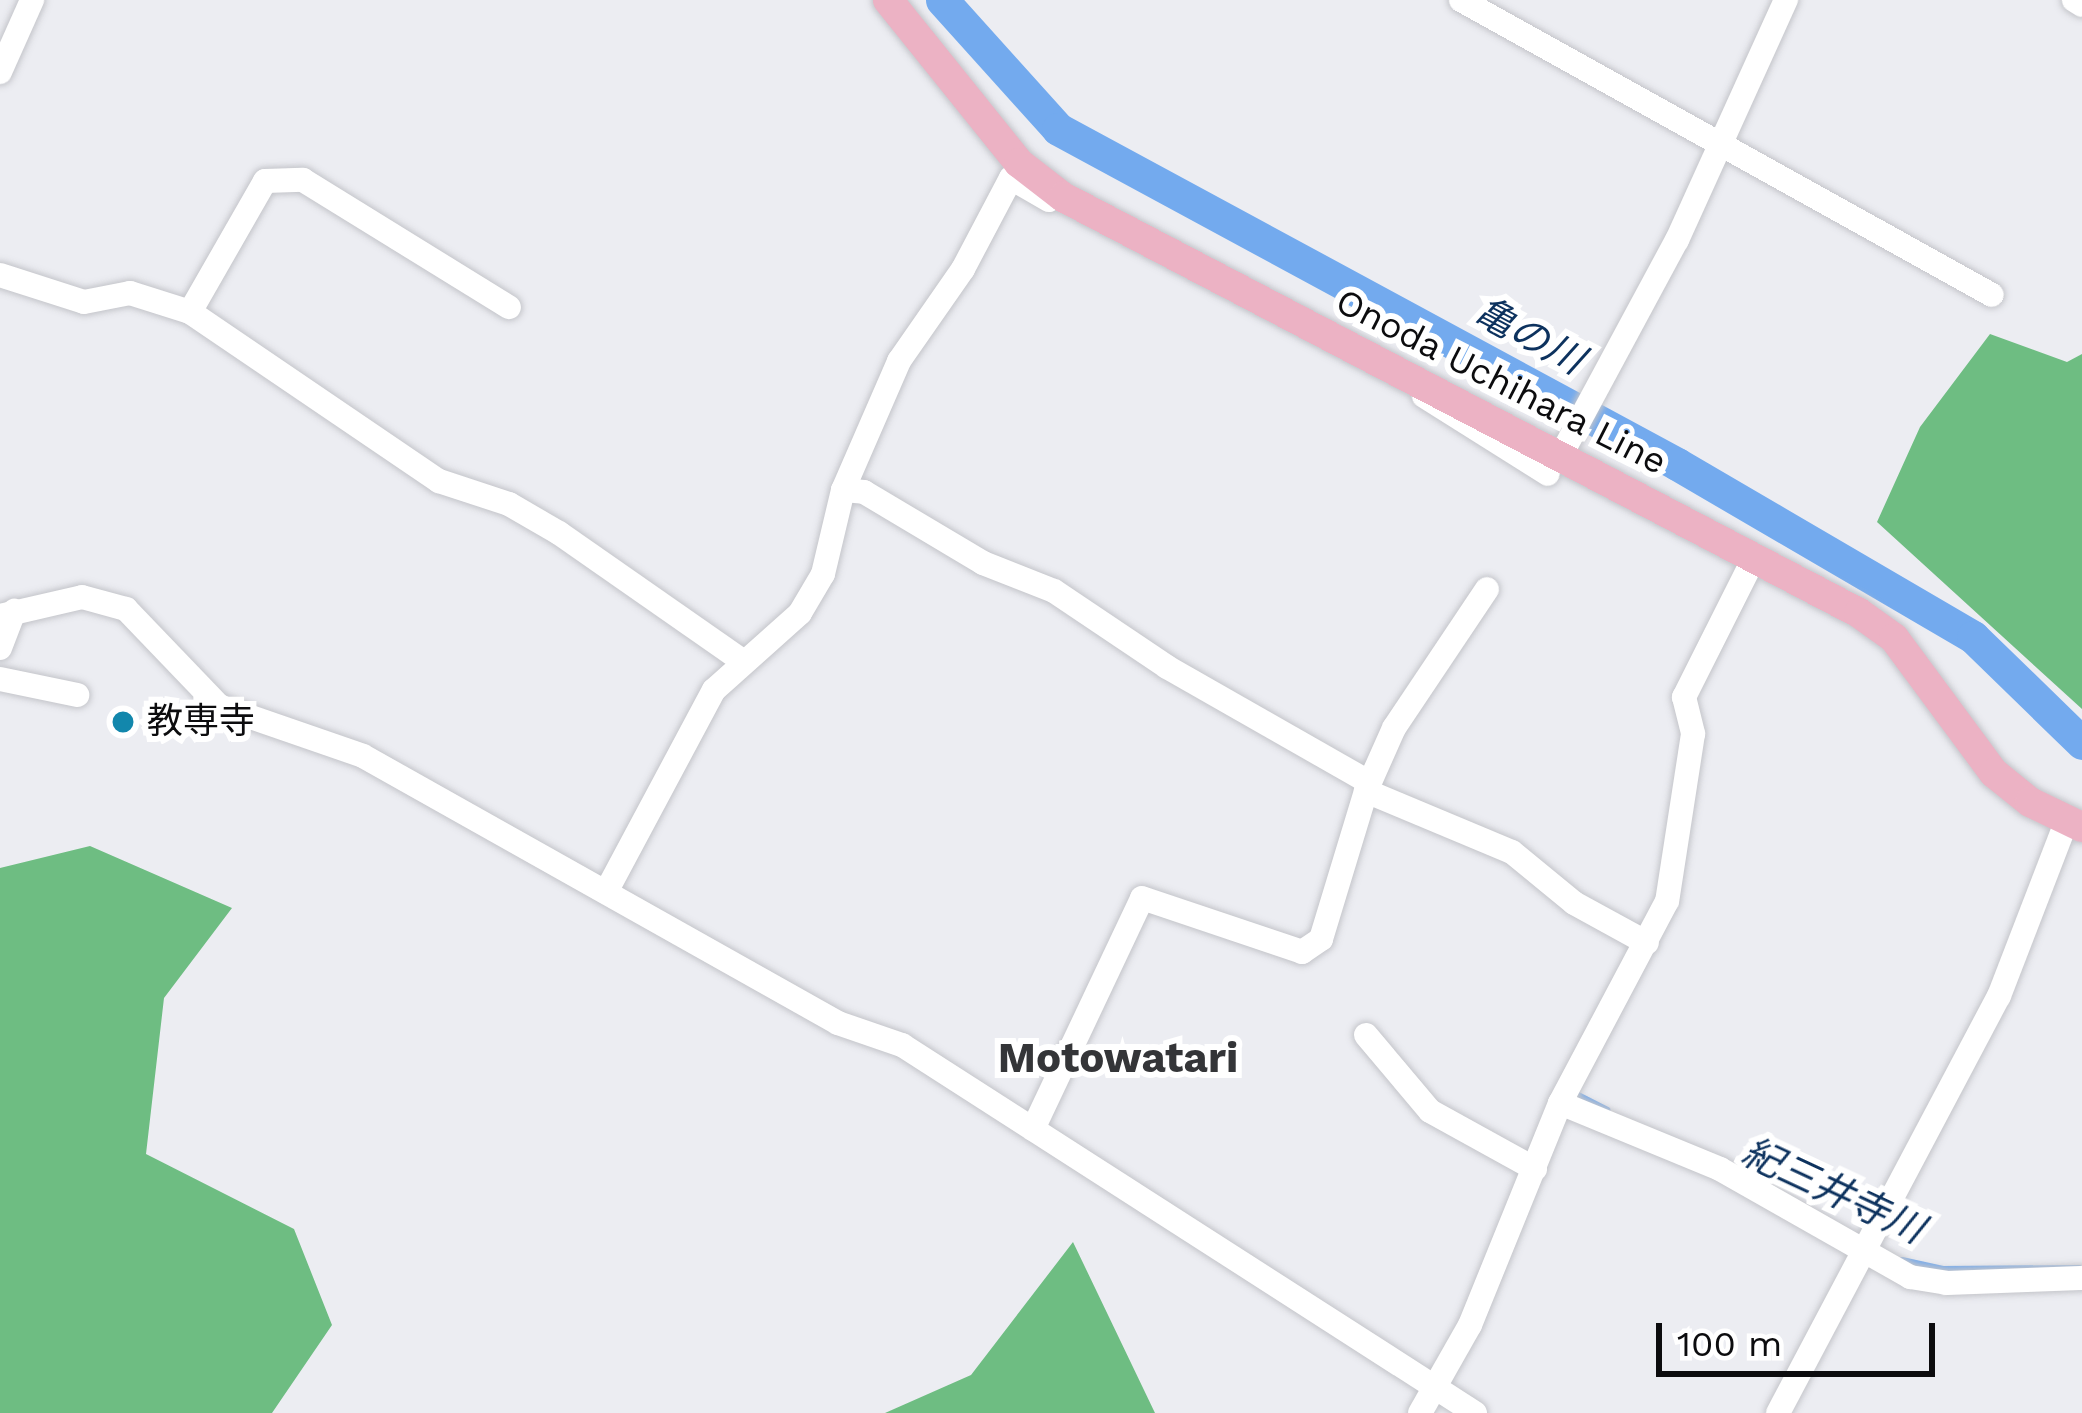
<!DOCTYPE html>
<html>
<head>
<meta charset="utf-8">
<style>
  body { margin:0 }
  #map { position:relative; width:2082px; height:1413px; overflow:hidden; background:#ecedf2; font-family:"Work Sans","Noto Sans JP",sans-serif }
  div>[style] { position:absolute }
  .forest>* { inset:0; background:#6ebd82 }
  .stream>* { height:6px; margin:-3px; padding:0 3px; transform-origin:3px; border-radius:3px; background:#73aaee }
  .river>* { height:33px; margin:-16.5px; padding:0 16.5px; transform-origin:16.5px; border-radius:16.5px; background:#73aaee }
  .roads { filter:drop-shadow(0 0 3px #c4c5ca) drop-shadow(0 0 3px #c4c5ca) }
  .minor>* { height:24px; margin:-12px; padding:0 12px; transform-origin:12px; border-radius:12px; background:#fff }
  .major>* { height:30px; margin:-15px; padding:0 15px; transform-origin:15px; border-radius:15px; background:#ecb2c4 }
  .dots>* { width:33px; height:33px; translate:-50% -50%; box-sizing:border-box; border:6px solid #fff; border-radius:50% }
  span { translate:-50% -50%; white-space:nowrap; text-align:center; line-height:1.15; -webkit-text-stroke:12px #fff; paint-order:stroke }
  .street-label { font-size:36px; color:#0c0c0e }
  .poi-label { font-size:36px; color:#0c0c0e }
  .left { translate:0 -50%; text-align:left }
  .water-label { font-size:39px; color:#0d325e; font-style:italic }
  .quarter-label { font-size:42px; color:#343538; font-weight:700 }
  .scale { position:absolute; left:1656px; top:1323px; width:279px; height:54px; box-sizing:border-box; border:6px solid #0c0c0e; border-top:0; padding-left:15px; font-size:36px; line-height:42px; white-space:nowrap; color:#0c0c0e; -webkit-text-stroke:9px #fff; paint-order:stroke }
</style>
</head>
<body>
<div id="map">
  <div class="forest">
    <div style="clip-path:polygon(1990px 334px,2067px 362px,2082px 354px,2082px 709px,1877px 522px,1920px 427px)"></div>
    <div style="clip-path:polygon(90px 846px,232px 908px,164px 998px,146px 1154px,294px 1229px,332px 1325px,272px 1413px,0 1413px,0 868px)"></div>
    <div style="clip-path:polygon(1073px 1242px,1155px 1413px,885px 1413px,971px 1375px)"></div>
  </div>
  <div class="stream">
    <div style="left:1578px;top:1095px;width:33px;rotate:27deg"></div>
    <div style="left:1902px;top:1260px;width:42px;rotate:12.4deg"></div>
    <div style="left:1943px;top:1269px;width:136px;rotate:-0.4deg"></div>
  </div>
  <div class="river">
    <div style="left:942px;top:0;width:173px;rotate:48deg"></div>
    <div style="left:1058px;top:129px;width:704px;rotate:28.42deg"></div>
    <div style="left:1677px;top:464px;width:343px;rotate:30.3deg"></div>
    <div style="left:1973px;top:637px;width:152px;rotate:44.2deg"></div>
  </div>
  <div class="roads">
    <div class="minor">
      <div style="left:1461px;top:0;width:607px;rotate:29.05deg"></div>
      <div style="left:2074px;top:0;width:9px;rotate:32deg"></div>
      <div style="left:0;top:72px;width:79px;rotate:-66deg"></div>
      <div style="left:0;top:275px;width:88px;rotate:17.8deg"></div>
      <div style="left:84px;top:302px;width:47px;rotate:-11.1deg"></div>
      <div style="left:130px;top:293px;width:63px;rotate:17.6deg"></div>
      <div style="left:190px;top:312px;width:301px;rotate:34.2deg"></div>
      <div style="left:439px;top:481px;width:74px;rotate:18.2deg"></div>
      <div style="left:509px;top:504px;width:58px;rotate:30.1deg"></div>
      <div style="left:559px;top:533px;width:222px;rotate:34.9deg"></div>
      <div style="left:190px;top:312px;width:151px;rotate:-60.2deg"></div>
      <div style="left:265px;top:181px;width:38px;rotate:-2deg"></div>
      <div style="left:303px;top:180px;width:242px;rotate:31.7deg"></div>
      <div style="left:1424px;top:396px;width:146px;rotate:32.2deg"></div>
      <div style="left:1561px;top:455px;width:244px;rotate:-61.7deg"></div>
      <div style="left:1677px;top:240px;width:264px;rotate:-65.6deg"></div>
      <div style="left:843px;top:490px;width:21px;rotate:5deg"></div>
      <div style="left:864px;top:492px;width:139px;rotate:30.8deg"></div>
      <div style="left:983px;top:563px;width:76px;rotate:21.5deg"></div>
      <div style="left:1054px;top:591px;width:136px;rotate:33.9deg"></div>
      <div style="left:1167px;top:667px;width:232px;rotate:29.7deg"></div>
      <div style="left:1754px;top:558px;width:156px;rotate:116.7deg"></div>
      <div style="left:1684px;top:697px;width:38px;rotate:76deg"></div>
      <div style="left:1693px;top:734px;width:169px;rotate:98.8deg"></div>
      <div style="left:1667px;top:901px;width:229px;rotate:117.9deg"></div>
      <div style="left:1560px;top:1103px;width:173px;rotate:22.4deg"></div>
      <div style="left:1720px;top:1169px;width:219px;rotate:29.6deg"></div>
      <div style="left:1910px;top:1277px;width:36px;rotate:9deg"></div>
      <div style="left:1946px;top:1283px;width:136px;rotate:-2.1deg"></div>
      <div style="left:0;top:616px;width:84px;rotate:-13deg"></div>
      <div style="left:82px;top:597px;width:46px;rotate:15.3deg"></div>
      <div style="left:126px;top:609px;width:134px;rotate:46.2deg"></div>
      <div style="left:219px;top:706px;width:152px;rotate:19.1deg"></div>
      <div style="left:363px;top:756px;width:545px;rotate:29.34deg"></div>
      <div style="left:838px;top:1023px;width:68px;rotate:19deg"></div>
      <div style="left:902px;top:1045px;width:681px;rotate:32.71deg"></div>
      <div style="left:0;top:648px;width:40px;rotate:-69deg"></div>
      <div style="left:0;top:679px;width:79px;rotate:11.7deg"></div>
      <div style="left:1366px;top:791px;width:158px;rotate:22.7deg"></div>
      <div style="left:1512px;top:852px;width:80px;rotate:39.4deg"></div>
      <div style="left:1574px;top:903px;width:83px;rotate:28.7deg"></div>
      <div style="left:606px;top:892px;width:229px;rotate:-61.9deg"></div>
      <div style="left:714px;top:690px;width:115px;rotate:-41.8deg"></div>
      <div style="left:800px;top:613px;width:45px;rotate:-59.5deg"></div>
      <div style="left:823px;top:574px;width:86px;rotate:-76.6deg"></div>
      <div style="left:843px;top:490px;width:141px;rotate:-66.5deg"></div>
      <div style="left:899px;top:361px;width:112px;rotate:-55.2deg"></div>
      <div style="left:963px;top:269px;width:103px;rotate:-62.2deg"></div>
      <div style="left:1011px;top:178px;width:44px;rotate:30.1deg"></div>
      <div style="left:1366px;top:1035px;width:99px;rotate:49.9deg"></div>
      <div style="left:1430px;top:1111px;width:120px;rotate:28.9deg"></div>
      <div style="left:1033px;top:1129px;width:255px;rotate:-64.7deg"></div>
      <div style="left:1142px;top:898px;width:169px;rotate:18.6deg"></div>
      <div style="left:1302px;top:952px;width:23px;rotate:-34deg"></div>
      <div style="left:1321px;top:939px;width:155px;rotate:-73.1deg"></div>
      <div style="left:1366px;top:791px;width:69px;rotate:-66deg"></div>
      <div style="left:1394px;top:728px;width:167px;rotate:-56.2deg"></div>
      <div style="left:1420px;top:1413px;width:101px;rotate:-60.4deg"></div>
      <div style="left:1470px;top:1325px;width:240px;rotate:-67.9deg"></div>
      <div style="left:1778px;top:1413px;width:472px;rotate:-62.1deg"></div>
      <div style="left:1999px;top:996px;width:186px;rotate:-68.9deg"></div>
    </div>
    <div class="major">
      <div style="left:888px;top:0;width:209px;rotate:51.2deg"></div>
      <div style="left:1019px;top:163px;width:56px;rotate:37.7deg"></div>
      <div style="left:1063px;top:197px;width:898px;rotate:27.59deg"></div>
      <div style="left:1859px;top:613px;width:43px;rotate:35.5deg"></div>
      <div style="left:1894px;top:638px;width:168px;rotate:53.5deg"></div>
      <div style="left:1994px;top:773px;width:46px;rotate:38.9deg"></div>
      <div style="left:2030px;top:802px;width:58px;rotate:25.7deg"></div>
    </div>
  </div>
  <div class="dots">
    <div style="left:123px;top:722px;background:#1287ac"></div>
  </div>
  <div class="street-label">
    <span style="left:1501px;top:382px;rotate:27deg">Onoda Uchihara Line</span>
  </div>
  <div class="poi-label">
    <span class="left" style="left:147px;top:722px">教専寺</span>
  </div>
  <div class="water-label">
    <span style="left:1529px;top:336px;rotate:28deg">亀の川</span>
    <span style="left:1833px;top:1191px;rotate:25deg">紀三井寺川</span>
  </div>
  <div class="quarter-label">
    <span style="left:1118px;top:1058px">Motowatari</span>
  </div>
  <div class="scale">100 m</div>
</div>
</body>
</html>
